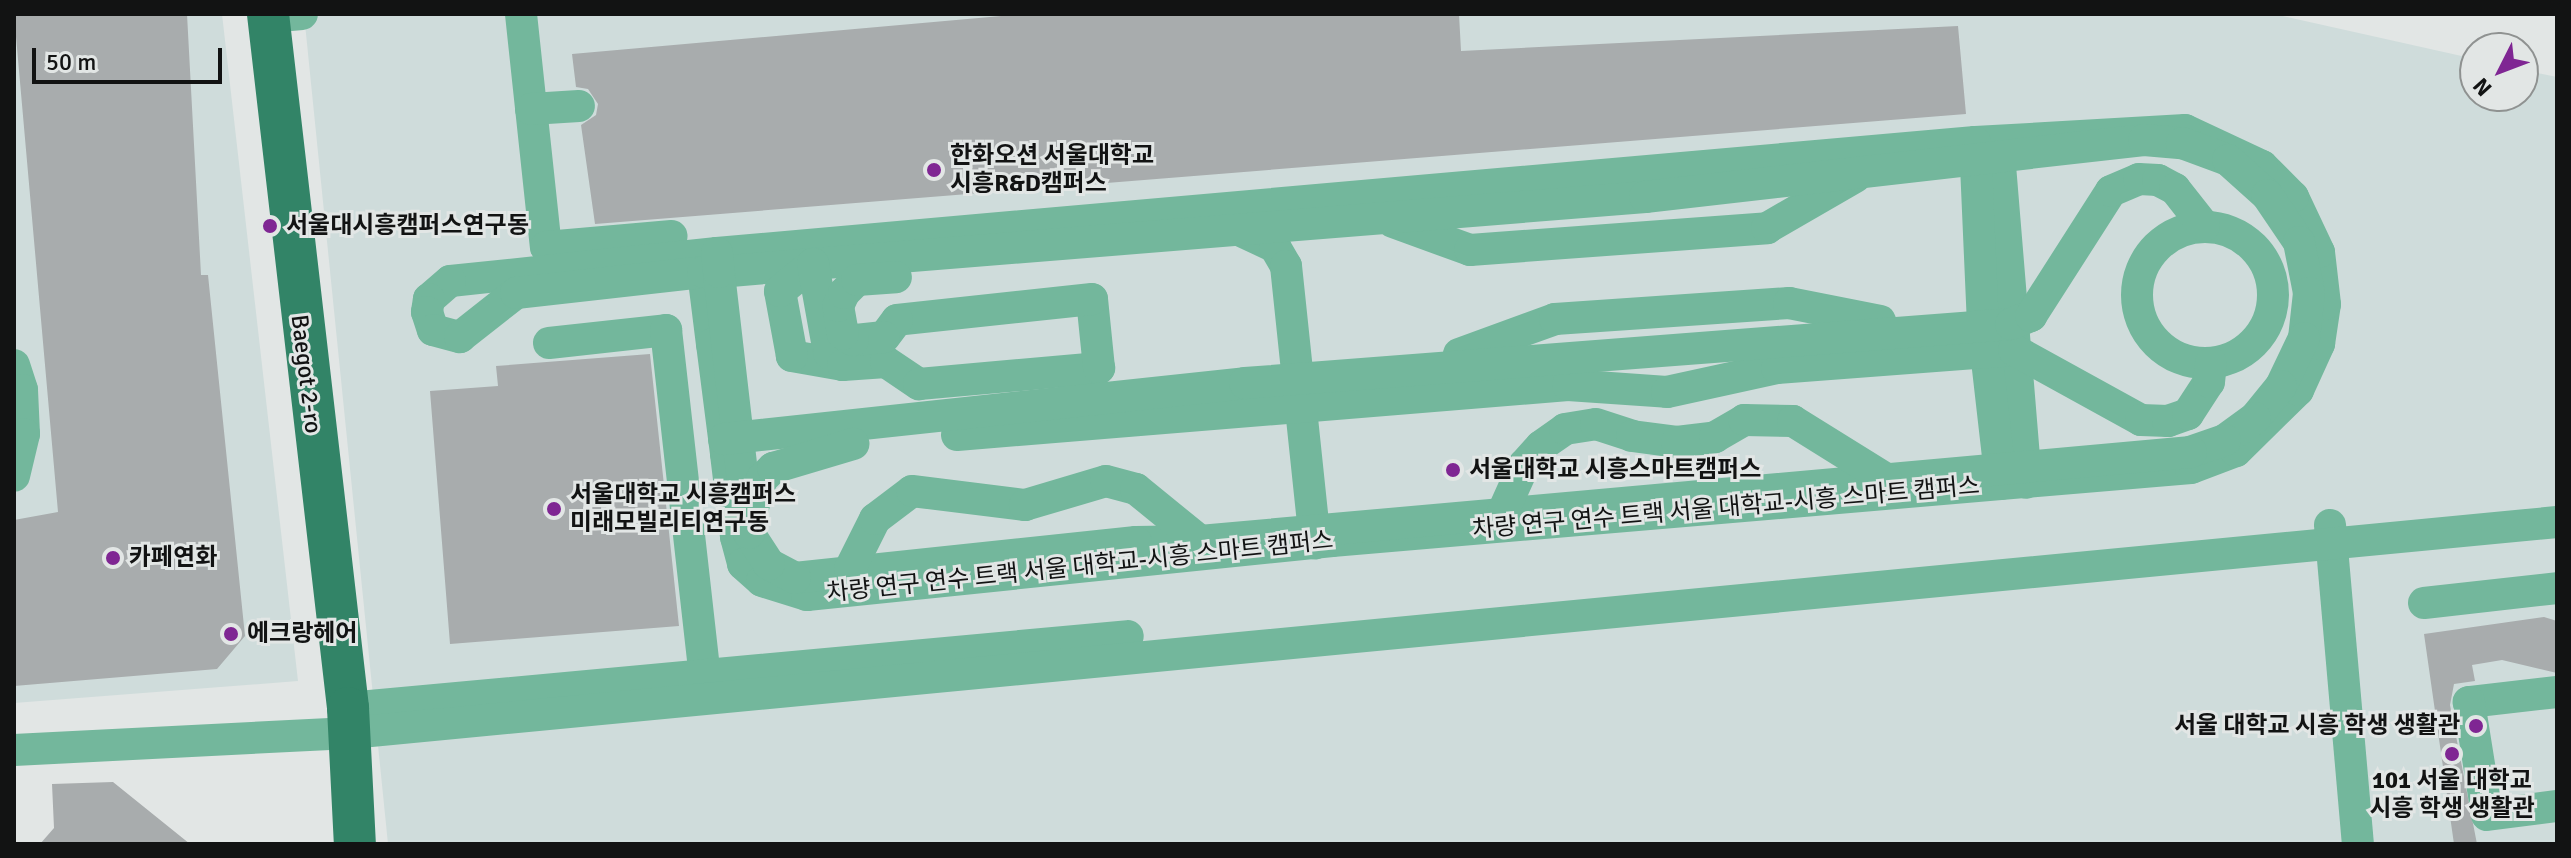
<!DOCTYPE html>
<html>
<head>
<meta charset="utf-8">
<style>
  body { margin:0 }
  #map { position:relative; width:2571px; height:858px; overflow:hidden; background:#e2e6e5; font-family:Signika,"Noto Sans KR",sans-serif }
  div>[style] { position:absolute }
  .built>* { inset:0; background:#cfdcdb }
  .building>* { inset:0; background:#a8acad }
  .minor>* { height:32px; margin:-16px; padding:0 16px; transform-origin:16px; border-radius:16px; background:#73b79c }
  .minor>.ring { margin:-16px; padding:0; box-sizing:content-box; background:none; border:32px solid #73b79c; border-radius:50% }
  .major>* { height:42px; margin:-21px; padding:0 21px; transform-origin:21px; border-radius:21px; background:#328467 }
  .dots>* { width:22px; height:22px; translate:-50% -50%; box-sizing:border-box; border:4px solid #e2e6e5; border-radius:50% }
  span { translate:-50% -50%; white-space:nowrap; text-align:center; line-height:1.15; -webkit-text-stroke:6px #e2e6e5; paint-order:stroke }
  .poi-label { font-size:24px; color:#121313; font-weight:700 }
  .left { translate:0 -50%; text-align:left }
  .right { translate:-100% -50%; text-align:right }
  .street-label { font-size:24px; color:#121313 }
  .frame { position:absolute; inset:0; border:16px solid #121313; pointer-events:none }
  .north { position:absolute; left:2459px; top:32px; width:80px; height:80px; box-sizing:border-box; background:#e2e6e5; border:2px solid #8f9291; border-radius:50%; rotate:228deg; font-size:22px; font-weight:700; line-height:32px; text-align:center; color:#121313 }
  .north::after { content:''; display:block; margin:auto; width:28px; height:36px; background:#7f2693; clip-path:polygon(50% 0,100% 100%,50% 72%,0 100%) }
  .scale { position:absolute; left:32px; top:48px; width:190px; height:36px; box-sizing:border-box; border:4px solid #121313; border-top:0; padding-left:10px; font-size:24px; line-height:28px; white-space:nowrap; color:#121313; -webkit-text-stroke:6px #e2e6e5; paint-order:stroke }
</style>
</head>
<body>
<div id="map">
  <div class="built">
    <div style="clip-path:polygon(14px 14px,222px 14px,298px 681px,14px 703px)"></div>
    <div style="clip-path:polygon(304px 14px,2274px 14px,2475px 59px,2475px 96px,2523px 96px,2523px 70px,2557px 77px,2557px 844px,388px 844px)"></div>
  </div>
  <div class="building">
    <div style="clip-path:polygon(14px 14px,187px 14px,201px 275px,208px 275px,245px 636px,217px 669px,14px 686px,14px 520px,58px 512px)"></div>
    <div style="clip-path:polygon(1025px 14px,1459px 14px,1461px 51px,1958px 26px,1966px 114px,595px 224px,581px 125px,596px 115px,598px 104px,588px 89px,576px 87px,572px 54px)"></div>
    <div style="clip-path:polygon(650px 354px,679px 626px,450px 644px,430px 391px,498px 386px,496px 366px)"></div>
    <div style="clip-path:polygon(2544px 617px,2557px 621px,2557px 673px,2502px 660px,2472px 665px,2475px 681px,2454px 684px,2450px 705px,2477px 844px,2454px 844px,2424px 634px)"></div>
    <div style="clip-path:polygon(113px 782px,190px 844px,40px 844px,54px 828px,52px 784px)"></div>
  </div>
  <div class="minor">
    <div style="left:521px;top:14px;width:234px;rotate:83.9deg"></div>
    <div style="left:546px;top:247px;width:126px;rotate:-5deg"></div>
    <div style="left:268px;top:17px;width:34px;rotate:-5deg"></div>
    <div style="left:531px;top:109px;width:48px;rotate:-3.6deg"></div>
    <div style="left:1998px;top:141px;width:343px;rotate:85.3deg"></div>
    <div style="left:1975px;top:142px;width:183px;rotate:87.5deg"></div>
    <div style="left:1983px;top:325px;width:160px;rotate:83.5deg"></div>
    <div style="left:1393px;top:222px;width:82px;rotate:20deg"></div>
    <div style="left:1470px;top:250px;width:298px;rotate:-4.2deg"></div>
    <div style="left:1767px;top:228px;width:102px;rotate:-30.1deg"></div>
    <div class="ring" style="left:2137px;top:227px;width:104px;height:104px"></div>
    <div style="left:1239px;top:230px;width:40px;rotate:25deg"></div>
    <div style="left:1275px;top:247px;width:22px;rotate:60deg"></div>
    <div style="left:1286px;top:266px;width:279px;rotate:84deg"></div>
    <div style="left:701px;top:255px;width:17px;rotate:83deg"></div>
    <div style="left:703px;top:272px;width:73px;rotate:82.9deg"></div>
    <div style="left:712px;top:344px;width:111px;rotate:82.7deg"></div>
    <div style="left:726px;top:454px;width:84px;rotate:83.1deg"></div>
    <div style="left:736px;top:537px;width:28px;rotate:75deg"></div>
    <div style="left:743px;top:564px;width:25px;rotate:42deg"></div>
    <div style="left:762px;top:581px;width:47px;rotate:17.3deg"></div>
    <div style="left:807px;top:595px;width:528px;rotate:-5.87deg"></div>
    <div style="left:1332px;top:541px;width:862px;rotate:-4.86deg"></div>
    <div style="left:2191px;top:468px;width:48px;rotate:-20.7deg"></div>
    <div style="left:2236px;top:451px;width:87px;rotate:-44.5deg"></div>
    <div style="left:2298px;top:390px;width:51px;rotate:-65.5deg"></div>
    <div style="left:2319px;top:344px;width:40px;rotate:-81.5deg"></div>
    <div style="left:2325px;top:304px;width:52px;rotate:-96.6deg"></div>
    <div style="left:2319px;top:252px;width:61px;rotate:-115.3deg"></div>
    <div style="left:2293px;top:197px;width:44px;rotate:-135deg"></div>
    <div style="left:2262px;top:166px;width:85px;rotate:-154.9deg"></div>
    <div style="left:2185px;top:130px;width:210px;rotate:176.7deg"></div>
    <div style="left:1975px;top:142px;width:1263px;rotate:174.96deg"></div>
    <div style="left:717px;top:253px;width:268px;rotate:174deg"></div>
    <div style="left:450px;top:281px;width:28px;rotate:139deg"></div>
    <div style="left:429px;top:299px;width:13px;rotate:99deg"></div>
    <div style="left:427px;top:312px;width:19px;rotate:72deg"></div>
    <div style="left:433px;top:330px;width:28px;rotate:15deg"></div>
    <div style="left:460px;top:337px;width:71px;rotate:-38.2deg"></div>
    <div style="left:516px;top:293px;width:188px;rotate:-6.4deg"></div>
    <div style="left:703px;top:272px;width:16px"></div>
    <div style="left:719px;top:272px;width:94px;rotate:-4.9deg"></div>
    <div style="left:813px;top:264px;width:835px;rotate:-4.6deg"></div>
    <div style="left:1645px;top:197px;width:502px;rotate:-6.52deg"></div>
    <div style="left:2144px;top:140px;width:38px;rotate:5deg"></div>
    <div style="left:2182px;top:143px;width:49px;rotate:20.3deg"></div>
    <div style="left:2228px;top:160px;width:52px;rotate:41.9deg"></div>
    <div style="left:2267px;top:195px;width:57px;rotate:55.8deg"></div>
    <div style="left:2299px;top:242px;width:52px;rotate:78.9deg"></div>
    <div style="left:2309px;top:293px;width:45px;rotate:96.3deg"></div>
    <div style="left:2304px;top:338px;width:53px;rotate:115.6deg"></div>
    <div style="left:2281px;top:386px;width:41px;rotate:129.1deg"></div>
    <div style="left:2255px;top:418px;width:37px;rotate:144deg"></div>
    <div style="left:2225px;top:440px;width:36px;rotate:161deg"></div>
    <div style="left:2191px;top:452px;width:995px;rotate:174.87deg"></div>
    <div style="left:1200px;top:541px;width:64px;rotate:179.1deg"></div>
    <div style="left:1136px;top:542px;width:343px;rotate:174deg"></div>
    <div style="left:795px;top:578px;width:30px;rotate:-152deg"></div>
    <div style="left:769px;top:564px;width:37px;rotate:-123deg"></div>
    <div style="left:749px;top:533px;width:263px;rotate:-96.6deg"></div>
    <div style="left:719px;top:272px;width:19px;rotate:-96deg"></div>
    <div style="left:549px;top:343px;width:118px;rotate:-6.3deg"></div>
    <div style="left:666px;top:330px;width:347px;rotate:83.6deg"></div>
    <div style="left:1459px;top:354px;width:102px;rotate:-20deg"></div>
    <div style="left:1555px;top:319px;width:235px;rotate:-3.9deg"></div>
    <div style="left:1789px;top:303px;width:93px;rotate:11.2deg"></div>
    <div style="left:14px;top:365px;width:26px;rotate:72deg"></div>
    <div style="left:22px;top:390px;width:44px;rotate:87.4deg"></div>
    <div style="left:24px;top:434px;width:43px;rotate:103.4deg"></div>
    <div style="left:843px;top:365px;width:52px;rotate:-170deg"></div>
    <div style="left:792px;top:356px;width:66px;rotate:-100.5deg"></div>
    <div style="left:780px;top:291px;width:43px;rotate:-39.3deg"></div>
    <div style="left:813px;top:264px;width:90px;rotate:79.8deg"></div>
    <div style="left:829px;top:353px;width:18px;rotate:41deg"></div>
    <div style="left:843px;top:365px;width:43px;rotate:-4deg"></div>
    <div style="left:886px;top:362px;width:40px;rotate:34deg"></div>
    <div style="left:919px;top:384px;width:181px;rotate:-5.1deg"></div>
    <div style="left:1099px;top:368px;width:69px;rotate:-95.8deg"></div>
    <div style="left:1092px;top:299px;width:196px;rotate:173.9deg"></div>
    <div style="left:897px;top:320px;width:21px;rotate:127deg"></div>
    <div style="left:884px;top:337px;width:31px;rotate:174deg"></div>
    <div style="left:853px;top:340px;width:12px;rotate:-149deg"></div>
    <div style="left:843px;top:334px;width:28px;rotate:-100deg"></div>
    <div style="left:838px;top:306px;width:14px;rotate:-65deg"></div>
    <div style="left:844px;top:293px;width:18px;rotate:-45deg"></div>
    <div style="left:857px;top:280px;width:39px;rotate:-4deg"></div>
    <div style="left:957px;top:435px;width:613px;rotate:-4.68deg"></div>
    <div style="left:1568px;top:385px;width:99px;rotate:4deg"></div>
    <div style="left:1667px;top:392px;width:113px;rotate:-12.3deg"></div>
    <div style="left:1777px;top:368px;width:238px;rotate:-4.3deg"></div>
    <div style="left:2014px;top:350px;width:145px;rotate:28.9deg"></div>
    <div style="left:2141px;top:420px;width:27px;rotate:2deg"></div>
    <div style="left:2168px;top:421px;width:21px;rotate:-19deg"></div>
    <div style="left:2188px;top:414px;width:38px;rotate:-57deg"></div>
    <div style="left:2209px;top:382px;width:19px;rotate:-84deg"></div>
    <div style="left:724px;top:439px;width:524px;rotate:-6.13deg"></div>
    <div style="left:1245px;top:383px;width:768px;rotate:-4.4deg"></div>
    <div style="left:2011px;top:324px;width:22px;rotate:-22deg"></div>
    <div style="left:2031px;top:316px;width:148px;rotate:-57.4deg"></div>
    <div style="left:2111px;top:191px;width:30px;rotate:-23deg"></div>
    <div style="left:2139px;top:179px;width:19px;rotate:3deg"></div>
    <div style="left:2158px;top:180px;width:19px;rotate:28deg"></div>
    <div style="left:2175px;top:189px;width:47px;rotate:51.9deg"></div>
    <div style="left:751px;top:514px;width:37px;rotate:-73deg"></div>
    <div style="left:762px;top:479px;width:16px;rotate:-45deg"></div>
    <div style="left:773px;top:468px;width:84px;rotate:-16.7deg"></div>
    <div style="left:1502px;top:514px;width:54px;rotate:-65.8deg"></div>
    <div style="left:1524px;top:465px;width:25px;rotate:-48deg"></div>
    <div style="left:1541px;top:446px;width:29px;rotate:-35deg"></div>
    <div style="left:1565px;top:429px;width:31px;rotate:-9deg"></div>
    <div style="left:1596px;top:424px;width:38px;rotate:18deg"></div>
    <div style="left:1632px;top:436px;width:45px;rotate:7.6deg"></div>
    <div style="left:1677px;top:442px;width:38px;rotate:-7deg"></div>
    <div style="left:1715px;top:437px;width:34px;rotate:-30deg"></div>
    <div style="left:1744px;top:420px;width:49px;rotate:1.2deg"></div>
    <div style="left:1793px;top:421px;width:110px;rotate:31.9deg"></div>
    <div style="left:2330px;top:525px;width:320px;rotate:85deg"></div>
    <div style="left:850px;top:569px;width:56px;rotate:-63.4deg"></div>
    <div style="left:875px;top:519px;width:46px;rotate:-37.1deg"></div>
    <div style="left:912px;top:491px;width:114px;rotate:7.1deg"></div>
    <div style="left:1025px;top:505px;width:84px;rotate:-16.5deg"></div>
    <div style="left:1106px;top:481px;width:31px;rotate:15deg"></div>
    <div style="left:1136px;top:489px;width:82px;rotate:39.1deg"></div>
    <div style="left:2424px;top:603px;width:134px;rotate:-6.4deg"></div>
    <div style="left:2557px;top:692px;width:89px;rotate:173.5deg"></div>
    <div style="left:2469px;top:702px;width:114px;rotate:80.9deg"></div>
    <div style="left:2487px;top:815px;width:71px;rotate:-7.3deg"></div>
    <div style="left:348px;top:708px;width:783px;rotate:-5.27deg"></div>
    <div style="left:14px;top:750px;width:336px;rotate:-2.9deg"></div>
    <div style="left:350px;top:733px;width:2217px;rotate:-5.46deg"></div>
  </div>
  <div class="major">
    <div style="left:268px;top:14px;width:699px;rotate:83.42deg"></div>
    <div style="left:348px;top:708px;width:136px;rotate:87.1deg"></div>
  </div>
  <div class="dots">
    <div style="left:934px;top:170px;background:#7f2693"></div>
    <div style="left:270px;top:226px;background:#7f2693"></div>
    <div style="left:1453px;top:470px;background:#7f2693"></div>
    <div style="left:554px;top:509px;background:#7f2693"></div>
    <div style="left:113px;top:558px;background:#7f2693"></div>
    <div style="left:231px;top:634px;background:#7f2693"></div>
    <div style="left:2476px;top:726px;background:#7f2693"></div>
    <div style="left:2452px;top:754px;background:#7f2693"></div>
  </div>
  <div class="poi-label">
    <span class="left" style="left:950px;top:170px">한화오션 서울대학교<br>시흥R&amp;D캠퍼스</span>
    <span class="left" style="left:286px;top:226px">서울대시흥캠퍼스연구동</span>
    <span class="left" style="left:1469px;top:470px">서울대학교 시흥스마트캠퍼스</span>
    <span class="left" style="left:570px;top:509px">서울대학교 시흥캠퍼스<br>미래모빌리티연구동</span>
    <span class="left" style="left:129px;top:558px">카페연화</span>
    <span class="left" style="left:247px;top:634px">에크랑헤어</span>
    <span class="right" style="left:2460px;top:726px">서울 대학교 시흥 학생 생활관</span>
    <span style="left:2452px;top:795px">101 서울 대학교<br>시흥 학생 생활관</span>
  </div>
  <div class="street-label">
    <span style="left:306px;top:374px;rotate:83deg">Baegot 2-ro</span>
    <span style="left:1726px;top:508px;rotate:-5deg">차량 연구 연수 트랙 서울 대학교-시흥 스마트 캠퍼스</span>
    <span style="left:1080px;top:567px;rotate:-6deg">차량 연구 연수 트랙 서울 대학교-시흥 스마트 캠퍼스</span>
  </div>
  <div class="frame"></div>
  <div class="north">N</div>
  <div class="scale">50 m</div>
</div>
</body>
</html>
